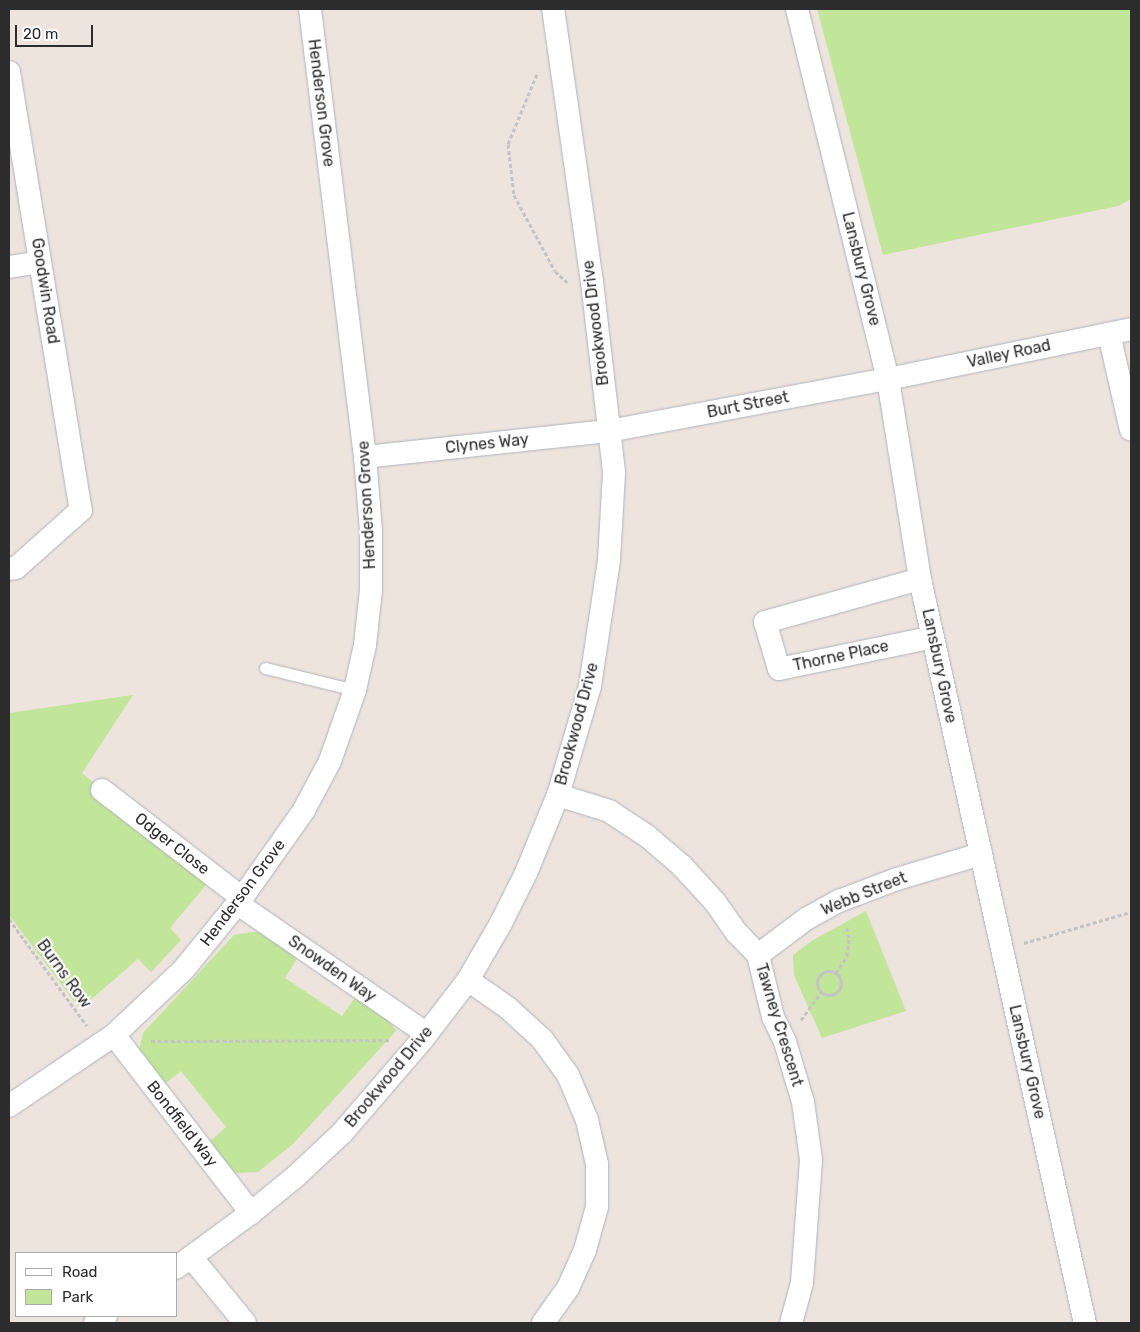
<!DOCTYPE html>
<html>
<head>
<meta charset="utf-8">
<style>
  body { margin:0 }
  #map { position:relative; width:1140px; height:1332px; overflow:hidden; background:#ede4de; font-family:Rubik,sans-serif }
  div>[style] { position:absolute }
  .green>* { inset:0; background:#c1e599 }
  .path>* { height:3px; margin-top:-1.5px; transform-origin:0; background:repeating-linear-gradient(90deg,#c4c4c4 0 4px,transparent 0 6.5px) }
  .path>.ring { margin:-1.5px; padding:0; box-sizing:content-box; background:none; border:3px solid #c4c4c4; border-radius:50% }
  .roads { filter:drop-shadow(0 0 1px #aeb3bc) drop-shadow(0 0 1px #aeb3bc) }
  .service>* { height:11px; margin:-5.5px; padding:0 5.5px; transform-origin:5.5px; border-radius:5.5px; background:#fff }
  .minor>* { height:22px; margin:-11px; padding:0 11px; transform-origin:11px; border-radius:11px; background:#fff }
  span { translate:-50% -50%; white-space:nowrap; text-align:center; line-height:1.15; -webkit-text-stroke:4.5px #fff; paint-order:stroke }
  .street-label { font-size:16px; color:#2c2c2c }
  .frame { position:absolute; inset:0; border:10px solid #2c2c2c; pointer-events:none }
  .legend { position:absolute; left:15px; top:1252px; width:162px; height:65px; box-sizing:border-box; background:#fff; border:1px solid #ababab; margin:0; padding:6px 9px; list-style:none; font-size:15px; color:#2c2c2c }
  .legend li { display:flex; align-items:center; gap:10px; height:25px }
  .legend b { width:25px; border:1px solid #ababab }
  .scale { position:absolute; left:15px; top:25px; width:78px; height:22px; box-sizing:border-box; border:2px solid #2c2c2c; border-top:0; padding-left:6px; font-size:15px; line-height:18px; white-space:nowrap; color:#2c2c2c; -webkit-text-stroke:4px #fff; paint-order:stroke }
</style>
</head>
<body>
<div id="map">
  <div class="green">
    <div style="clip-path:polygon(817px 9px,1131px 9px,1131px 199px,1118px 206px,883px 255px)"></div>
    <div style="clip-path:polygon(133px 695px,82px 773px,211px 879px,170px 928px,181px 940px,151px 972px,138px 959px,80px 1009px,9px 915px,9px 713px)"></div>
    <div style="clip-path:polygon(866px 911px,906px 1011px,822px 1038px,794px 975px,793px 955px,813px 940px)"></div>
    <div style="clip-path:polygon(251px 932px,260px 932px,298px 957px,285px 978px,342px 1016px,356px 996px,388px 1020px,396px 1031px,293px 1144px,258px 1172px,236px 1173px,208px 1143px,226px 1127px,181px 1071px,162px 1086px,138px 1055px,143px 1033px,234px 935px)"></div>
  </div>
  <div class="path">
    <div style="left:537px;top:74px;width:76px;rotate:112.5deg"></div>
    <div style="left:508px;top:144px;width:51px;rotate:83.3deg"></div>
    <div style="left:514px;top:195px;width:86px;rotate:61.7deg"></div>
    <div style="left:555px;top:271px;width:18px;rotate:43deg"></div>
    <div style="left:9px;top:919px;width:132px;rotate:53.9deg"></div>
    <div style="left:1024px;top:943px;width:111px;rotate:-16.2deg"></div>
    <div class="ring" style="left:817px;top:971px;width:21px;height:21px"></div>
    <div style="left:836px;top:973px;width:20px;rotate:-57deg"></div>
    <div style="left:847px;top:956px;width:18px;rotate:-84deg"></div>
    <div style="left:849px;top:938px;width:12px;rotate:-104deg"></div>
    <div style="left:801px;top:1020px;width:34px;rotate:-54deg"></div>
    <div style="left:151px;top:1041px;width:238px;rotate:-0.2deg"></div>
  </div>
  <div class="roads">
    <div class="service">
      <div style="left:265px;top:668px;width:93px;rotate:13.7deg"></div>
    </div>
    <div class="minor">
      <div style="left:797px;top:9px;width:381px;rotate:76.2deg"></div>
      <div style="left:888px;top:379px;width:203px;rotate:80.9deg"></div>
      <div style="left:920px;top:579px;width:762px;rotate:77.5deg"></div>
      <div style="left:9px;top:72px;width:444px;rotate:80.7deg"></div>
      <div style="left:81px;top:510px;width:87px;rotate:138.3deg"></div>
      <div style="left:16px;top:568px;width:7px;rotate:172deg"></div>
      <div style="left:9px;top:267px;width:31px;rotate:-9deg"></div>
      <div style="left:1109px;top:334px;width:98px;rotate:77.1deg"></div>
      <div style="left:365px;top:457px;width:245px;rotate:-6.1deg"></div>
      <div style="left:609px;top:431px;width:284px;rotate:-10.6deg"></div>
      <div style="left:888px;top:379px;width:248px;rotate:-11.6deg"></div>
      <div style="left:920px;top:579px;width:161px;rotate:164.5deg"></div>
      <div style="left:765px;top:622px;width:49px;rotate:73.4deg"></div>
      <div style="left:779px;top:669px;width:157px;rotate:-11.7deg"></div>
      <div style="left:102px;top:790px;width:177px;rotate:37.6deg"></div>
      <div style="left:558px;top:795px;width:53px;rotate:17.4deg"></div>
      <div style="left:609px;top:811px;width:45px;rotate:33.3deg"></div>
      <div style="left:647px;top:836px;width:46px;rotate:40.6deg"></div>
      <div style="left:682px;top:866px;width:49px;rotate:47.5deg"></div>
      <div style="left:715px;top:902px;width:38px;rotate:55deg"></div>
      <div style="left:737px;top:933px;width:30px;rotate:46deg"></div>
      <div style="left:758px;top:955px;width:64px;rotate:76.4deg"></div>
      <div style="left:773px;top:1017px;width:28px;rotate:64deg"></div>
      <div style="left:785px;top:1042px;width:63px;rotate:73.3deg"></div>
      <div style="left:803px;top:1102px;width:59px;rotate:82.1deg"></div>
      <div style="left:811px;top:1160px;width:123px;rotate:94.2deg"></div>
      <div style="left:802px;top:1283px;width:41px;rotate:105.4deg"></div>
      <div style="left:238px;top:904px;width:229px;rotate:34.5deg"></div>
      <div style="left:758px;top:955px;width:60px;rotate:-36.9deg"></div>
      <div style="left:806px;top:919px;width:38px;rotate:-29deg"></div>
      <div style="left:839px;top:901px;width:62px;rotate:-20.8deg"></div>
      <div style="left:897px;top:879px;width:88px;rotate:-16.6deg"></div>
      <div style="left:468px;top:980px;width:49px;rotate:35deg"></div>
      <div style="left:508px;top:1008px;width:46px;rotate:42.4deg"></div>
      <div style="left:542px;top:1039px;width:44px;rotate:54.2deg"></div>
      <div style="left:568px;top:1075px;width:49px;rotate:67.1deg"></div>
      <div style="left:587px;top:1120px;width:45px;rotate:77.2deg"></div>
      <div style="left:597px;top:1164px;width:43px;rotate:90deg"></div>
      <div style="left:597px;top:1207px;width:45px;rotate:105.6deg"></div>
      <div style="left:585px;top:1250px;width:42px;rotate:114.1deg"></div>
      <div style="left:568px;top:1288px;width:43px;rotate:125.5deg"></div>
      <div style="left:114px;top:1035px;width:225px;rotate:52.4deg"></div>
      <div style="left:9px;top:1106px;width:127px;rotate:-34.1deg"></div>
      <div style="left:114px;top:1035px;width:96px;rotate:-43.3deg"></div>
      <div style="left:184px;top:969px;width:92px;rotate:-50.8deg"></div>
      <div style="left:242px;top:898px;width:108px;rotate:-54.8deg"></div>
      <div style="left:304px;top:810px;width:55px;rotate:-62deg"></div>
      <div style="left:330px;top:761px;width:75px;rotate:-70.6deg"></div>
      <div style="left:355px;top:690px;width:46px;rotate:-77.5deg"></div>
      <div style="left:365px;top:645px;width:55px;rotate:-83.8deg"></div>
      <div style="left:371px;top:590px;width:59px;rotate:-90deg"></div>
      <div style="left:371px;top:531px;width:74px;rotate:-94.6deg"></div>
      <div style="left:365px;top:457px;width:451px;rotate:-97deg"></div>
      <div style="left:191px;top:1257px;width:85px;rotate:50.7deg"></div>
      <div style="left:176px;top:1268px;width:93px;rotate:-36.3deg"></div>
      <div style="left:251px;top:1213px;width:58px;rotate:-39.4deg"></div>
      <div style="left:296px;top:1176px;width:63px;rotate:-43.1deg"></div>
      <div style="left:342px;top:1133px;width:123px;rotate:-49.3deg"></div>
      <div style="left:422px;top:1040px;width:76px;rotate:-52.5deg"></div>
      <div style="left:468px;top:980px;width:66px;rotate:-59.9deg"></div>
      <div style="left:501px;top:923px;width:56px;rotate:-63.4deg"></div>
      <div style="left:526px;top:873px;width:84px;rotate:-67.7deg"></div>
      <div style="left:558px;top:795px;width:114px;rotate:-73.6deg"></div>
      <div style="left:590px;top:686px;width:127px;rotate:-81.4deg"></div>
      <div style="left:609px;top:560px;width:88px;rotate:-86.7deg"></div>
      <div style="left:614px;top:472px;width:191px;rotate:-96.6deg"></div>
      <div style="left:592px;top:282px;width:276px;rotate:-98.1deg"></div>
      <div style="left:95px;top:1323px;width:13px;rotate:-32deg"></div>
    </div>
  </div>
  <div class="street-label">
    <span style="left:321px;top:103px;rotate:83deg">Henderson Grove</span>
    <span style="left:861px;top:269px;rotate:76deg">Lansbury Grove</span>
    <span style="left:45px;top:291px;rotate:81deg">Goodwin Road</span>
    <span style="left:596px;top:323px;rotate:-97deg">Brookwood Drive</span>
    <span style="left:1009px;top:354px;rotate:-12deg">Valley Road</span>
    <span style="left:748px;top:405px;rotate:-11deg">Burt Street</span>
    <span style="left:487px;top:444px;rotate:-6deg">Clynes Way</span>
    <span style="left:367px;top:505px;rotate:-93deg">Henderson Grove</span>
    <span style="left:841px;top:656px;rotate:-12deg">Thorne Place</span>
    <span style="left:939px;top:666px;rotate:78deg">Lansbury Grove</span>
    <span style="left:577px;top:724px;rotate:-75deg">Brookwood Drive</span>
    <span style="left:172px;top:844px;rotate:38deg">Odger Close</span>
    <span style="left:243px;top:893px;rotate:-53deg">Henderson Grove</span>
    <span style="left:864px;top:894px;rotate:-22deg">Webb Street</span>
    <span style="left:332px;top:969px;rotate:35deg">Snowden Way</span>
    <span style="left:64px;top:974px;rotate:54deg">Burns Row</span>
    <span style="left:779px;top:1025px;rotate:73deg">Tawney Crescent</span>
    <span style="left:1027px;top:1062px;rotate:77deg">Lansbury Grove</span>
    <span style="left:389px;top:1077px;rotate:-50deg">Brookwood Drive</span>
    <span style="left:182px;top:1124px;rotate:52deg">Bondfield Way</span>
  </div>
  <div class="frame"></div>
  <ul class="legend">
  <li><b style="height:6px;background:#fff"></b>Road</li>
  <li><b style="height:14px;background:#c1e599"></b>Park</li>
  </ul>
  <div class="scale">20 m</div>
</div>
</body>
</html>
